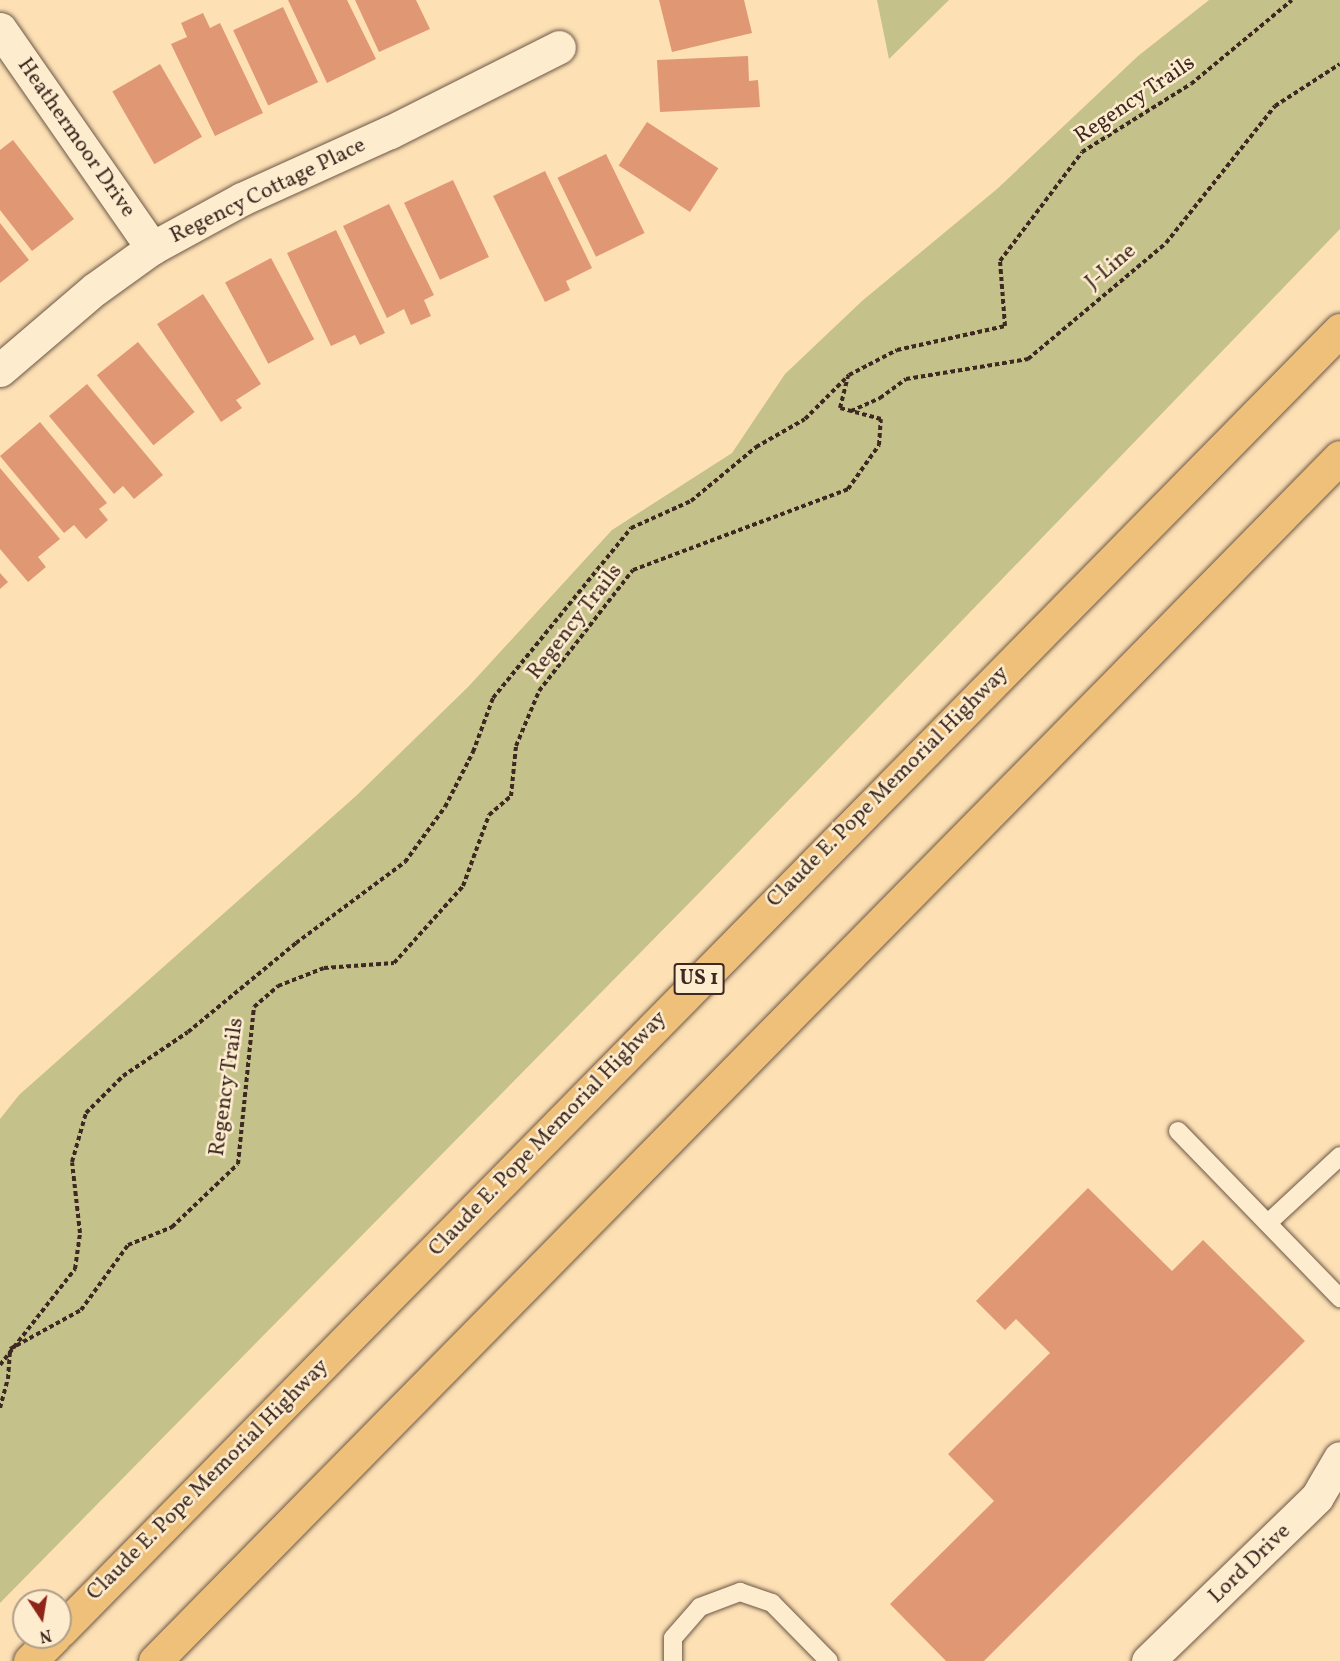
<!DOCTYPE html>
<html>
<head>
<meta charset="utf-8">
<style>
  body { margin:0 }
  #map { position:relative; width:1340px; height:1661px; overflow:hidden; background:#fde1b5; font-family:Vollkorn,serif }
  div>[style] { position:absolute }
  .green>* { inset:0; background:#c5c18a }
  .building>* { inset:0; background:#e09774; transform-origin:0 0 }
  .path>* { height:4px; margin-top:-2px; transform-origin:0; background:repeating-linear-gradient(90deg,#3d2921 0 4.5px,transparent 0 7.5px) }
  .roads { filter:drop-shadow(0 0 2px #6d5746) drop-shadow(0 0 2px #6d5746) }
  .lane>* { height:18px; margin:-9px; padding:0 9px; transform-origin:9px; border-radius:9px; background:#feeccf }
  .street>* { height:33px; margin:-16.5px; padding:0 16.5px; transform-origin:16.5px; border-radius:16.5px; background:#feeccf }
  .highway>* { height:33px; margin:-16.5px; padding:0 16.5px; transform-origin:16.5px; border-radius:16.5px; background:#eec07a }
  span { translate:-50% -50%; white-space:nowrap; text-align:center; line-height:1.15; -webkit-text-stroke:5px #feeccf; paint-order:stroke }
  .shield-label span { padding:2px 4px; background:#feeccf; border:2px solid; border-radius:4px; -webkit-text-stroke-width:0 }
  .shield-label { font-size:21px; color:#3d2921; font-weight:700 }
  .street-label { font-size:22px; color:#3d2921 }
  .north { position:absolute; left:12px; top:1589px; width:60px; height:60px; box-sizing:border-box; background:#feeccf; border:2px solid #b19e89; border-radius:50%; rotate:168deg; font-size:16px; font-weight:700; line-height:24px; text-align:center; color:#3d2921 }
  .north::after { content:''; display:block; margin:auto; width:21px; height:27px; background:#8f2418; clip-path:polygon(50% 0,100% 100%,50% 72%,0 100%) }
</style>
</head>
<body>
<div id="map">
  <div class="green">
    <div style="clip-path:polygon(877px 0,949px 0,889px 59px)"></div>
    <div style="clip-path:polygon(1209px 0,1340px 0,1340px 229px,701px 891px,0 1603px,0 1119px,19px 1095px,357px 795px,468px 687px,612px 530px,732px 453px,785px 374px,862px 301px,997px 189px,1138px 56px)"></div>
  </div>
  <div class="building">
    <div style="clip-path:polygon(288px 0,347px 0,376px 59px,327px 83px)"></div>
    <div style="clip-path:polygon(355px 0,416px 0,430px 29px,379px 52px)"></div>
    <div style="clip-path:polygon(659px 0,744px 0,752px 33px,672px 52px)"></div>
    <div style="left:283px;top:7px;width:83px;height:55px;rotate:65deg"></div>
    <div style="clip-path:polygon(203px 13px,210px 28px,220px 23px,263px 113px,215px 136px,171px 44px,187px 37px,181px 23px)"></div>
    <div style="clip-path:polygon(748px 56px,749px 81px,758px 80px,760px 107px,660px 112px,657px 60px)"></div>
    <div style="left:160px;top:64px;width:84px;height:55px;rotate:60deg"></div>
    <div style="left:647px;top:122px;width:85px;height:52px;rotate:33deg"></div>
    <div style="clip-path:polygon(13px 140px,74px 219px,32px 251px,0 210px,0 150px)"></div>
    <div style="left:606px;top:154px;width:88px;height:54px;rotate:64deg"></div>
    <div style="clip-path:polygon(545px 171px,592px 268px,566px 281px,570px 290px,545px 302px,493px 196px)"></div>
    <div style="left:453px;top:180px;width:85px;height:54px;rotate:65deg"></div>
    <div style="clip-path:polygon(389px 204px,434px 295px,424px 300px,431px 316px,411px 325px,404px 309px,387px 318px,343px 226px)"></div>
    <div style="clip-path:polygon(0 223px,29px 260px,0 283px)"></div>
    <div style="clip-path:polygon(336px 230px,385px 333px,360px 345px,355px 335px,331px 346px,287px 253px)"></div>
    <div style="left:271px;top:258px;width:92px;height:52px;rotate:62deg"></div>
    <div style="clip-path:polygon(203px 294px,261px 384px,236px 400px,242px 408px,221px 422px,157px 324px)"></div>
    <div style="left:138px;top:342px;width:90px;height:53px;rotate:51deg"></div>
    <div style="clip-path:polygon(87px 384px,163px 475px,134px 499px,123px 486px,114px 494px,49px 416px)"></div>
    <div style="clip-path:polygon(40px 422px,107px 503px,99px 509px,108px 520px,86px 539px,74px 525px,64px 533px,0 456px)"></div>
    <div style="clip-path:polygon(0 468px,60px 539px,38px 557px,46px 567px,28px 582px,0 549px)"></div>
    <div style="clip-path:polygon(0 573px,8px 582px,0 589px)"></div>
    <div style="clip-path:polygon(1088px 1188px,1172px 1271px,1203px 1240px,1305px 1341px,984px 1661px,946px 1661px,890px 1604px,994px 1501px,948px 1454px,1050px 1353px,1016px 1319px,1005px 1330px,976px 1301px)"></div>
  </div>
  <div class="path">
    <div style="left:851px;top:411px;width:32px;rotate:-24deg"></div>
    <div style="left:880px;top:398px;width:32px;rotate:-36deg"></div>
    <div style="left:906px;top:379px;width:124px;rotate:-9.3deg"></div>
    <div style="left:1028px;top:359px;width:180px;rotate:-40deg"></div>
    <div style="left:1166px;top:243px;width:175px;rotate:-51.5deg"></div>
    <div style="left:1275px;top:106px;width:77px;rotate:-32.9deg"></div>
    <div style="left:0;top:1365px;width:122px;rotate:-52deg"></div>
    <div style="left:75px;top:1269px;width:36px;rotate:-82deg"></div>
    <div style="left:80px;top:1233px;width:71px;rotate:-96.4deg"></div>
    <div style="left:72px;top:1162px;width:51px;rotate:-74.1deg"></div>
    <div style="left:86px;top:1113px;width:52px;rotate:-45deg"></div>
    <div style="left:123px;top:1076px;width:78px;rotate:-34.1deg"></div>
    <div style="left:188px;top:1032px;width:140px;rotate:-39.5deg"></div>
    <div style="left:296px;top:943px;width:136px;rotate:-36.6deg"></div>
    <div style="left:405px;top:862px;width:68px;rotate:-54deg"></div>
    <div style="left:445px;top:807px;width:62px;rotate:-63deg"></div>
    <div style="left:473px;top:752px;width:58px;rotate:-69.7deg"></div>
    <div style="left:493px;top:698px;width:219px;rotate:-50.9deg"></div>
    <div style="left:631px;top:528px;width:66px;rotate:-24.2deg"></div>
    <div style="left:691px;top:501px;width:85px;rotate:-39.7deg"></div>
    <div style="left:756px;top:447px;width:56px;rotate:-29.7deg"></div>
    <div style="left:805px;top:419px;width:62px;rotate:-45deg"></div>
    <div style="left:849px;top:375px;width:54px;rotate:-27.5deg"></div>
    <div style="left:897px;top:350px;width:111px;rotate:-12.5deg"></div>
    <div style="left:1005px;top:326px;width:65px;rotate:-94.4deg"></div>
    <div style="left:1000px;top:261px;width:136px;rotate:-53deg"></div>
    <div style="left:1082px;top:152px;width:128px;rotate:-32deg"></div>
    <div style="left:1191px;top:84px;width:131px;rotate:-39.7deg"></div>
    <div style="left:0;top:1408px;width:30px;rotate:-75deg"></div>
    <div style="left:8px;top:1379px;width:30px;rotate:-86deg"></div>
    <div style="left:10px;top:1349px;width:81px;rotate:-28.8deg"></div>
    <div style="left:81px;top:1310px;width:80px;rotate:-54.1deg"></div>
    <div style="left:128px;top:1245px;width:48px;rotate:-22.2deg"></div>
    <div style="left:172px;top:1227px;width:91px;rotate:-43.7deg"></div>
    <div style="left:238px;top:1164px;width:158px;rotate:-84.2deg"></div>
    <div style="left:254px;top:1007px;width:32px;rotate:-41deg"></div>
    <div style="left:278px;top:986px;width:49px;rotate:-21.4deg"></div>
    <div style="left:324px;top:968px;width:70px;rotate:-4.1deg"></div>
    <div style="left:394px;top:963px;width:103px;rotate:-48.1deg"></div>
    <div style="left:463px;top:886px;width:76px;rotate:-69.9deg"></div>
    <div style="left:489px;top:815px;width:29px;rotate:-41deg"></div>
    <div style="left:511px;top:796px;width:50px;rotate:-84.3deg"></div>
    <div style="left:516px;top:746px;width:60px;rotate:-67.3deg"></div>
    <div style="left:539px;top:691px;width:153px;rotate:-52.2deg"></div>
    <div style="left:633px;top:570px;width:230px;rotate:-20.6deg"></div>
    <div style="left:848px;top:489px;width:54px;rotate:-54.8deg"></div>
    <div style="left:879px;top:445px;width:26px;rotate:-86deg"></div>
    <div style="left:881px;top:419px;width:42px;rotate:-165deg"></div>
    <div style="left:840px;top:408px;width:32px;rotate:-76deg"></div>
  </div>
  <div class="roads">
    <div class="lane">
      <div style="left:1178px;top:1131px;width:233px;rotate:45.9deg"></div>
      <div style="left:1268px;top:1223px;width:98px;rotate:-42.9deg"></div>
      <div style="left:673px;top:1661px;width:23px;rotate:-90deg"></div>
      <div style="left:673px;top:1638px;width:41px;rotate:-48.9deg"></div>
      <div style="left:700px;top:1607px;width:43px;rotate:-20.6deg"></div>
      <div style="left:740px;top:1592px;width:34px;rotate:19deg"></div>
      <div style="left:772px;top:1603px;width:81px;rotate:45.5deg"></div>
    </div>
    <div class="street">
      <div style="left:0;top:29px;width:267px;rotate:55.2deg"></div>
      <div style="left:0;top:370px;width:125px;rotate:-40.5deg"></div>
      <div style="left:95px;top:289px;width:70px;rotate:-35.7deg"></div>
      <div style="left:152px;top:248px;width:102px;rotate:-28.6deg"></div>
      <div style="left:242px;top:199px;width:162px;rotate:-24.4deg"></div>
      <div style="left:390px;top:132px;width:189px;rotate:-26.7deg"></div>
      <div style="left:1148px;top:1661px;width:235px;rotate:-44.1deg"></div>
      <div style="left:1317px;top:1497px;width:45px;rotate:-59.5deg"></div>
    </div>
    <div class="highway">
      <div style="left:60px;top:1631px;width:1825px;rotate:-45.47deg"></div>
      <div style="left:30px;top:1661px;width:34px;rotate:-45deg"></div>
      <div style="left:155px;top:1661px;width:1689px;rotate:-45.46deg"></div>
    </div>
  </div>
  <div class="shield-label">
    <span style="left:699px;top:979px">US 1</span>
  </div>
  <div class="street-label">
    <span style="left:1135px;top:100px;rotate:-34deg">Regency Trails</span>
    <span style="left:76px;top:138px;rotate:55deg">Heathermoor Drive</span>
    <span style="left:268px;top:191px;rotate:-26deg">Regency Cottage Place</span>
    <span style="left:1111px;top:267px;rotate:-40deg">J-Line</span>
    <span style="left:575px;top:622px;rotate:-52deg">Regency Trails</span>
    <span style="left:888px;top:787px;rotate:-45deg">Claude E. Pope Memorial Highway</span>
    <span style="left:227px;top:1087px;rotate:-82deg">Regency Trails</span>
    <span style="left:548px;top:1134px;rotate:-46deg">Claude E. Pope Memorial Highway</span>
    <span style="left:208px;top:1480px;rotate:-45deg">Claude E. Pope Memorial Highway</span>
    <span style="left:1250px;top:1564px;rotate:-44deg">Lord Drive</span>
  </div>
  <div class="north">N</div>
</div>
</body>
</html>
